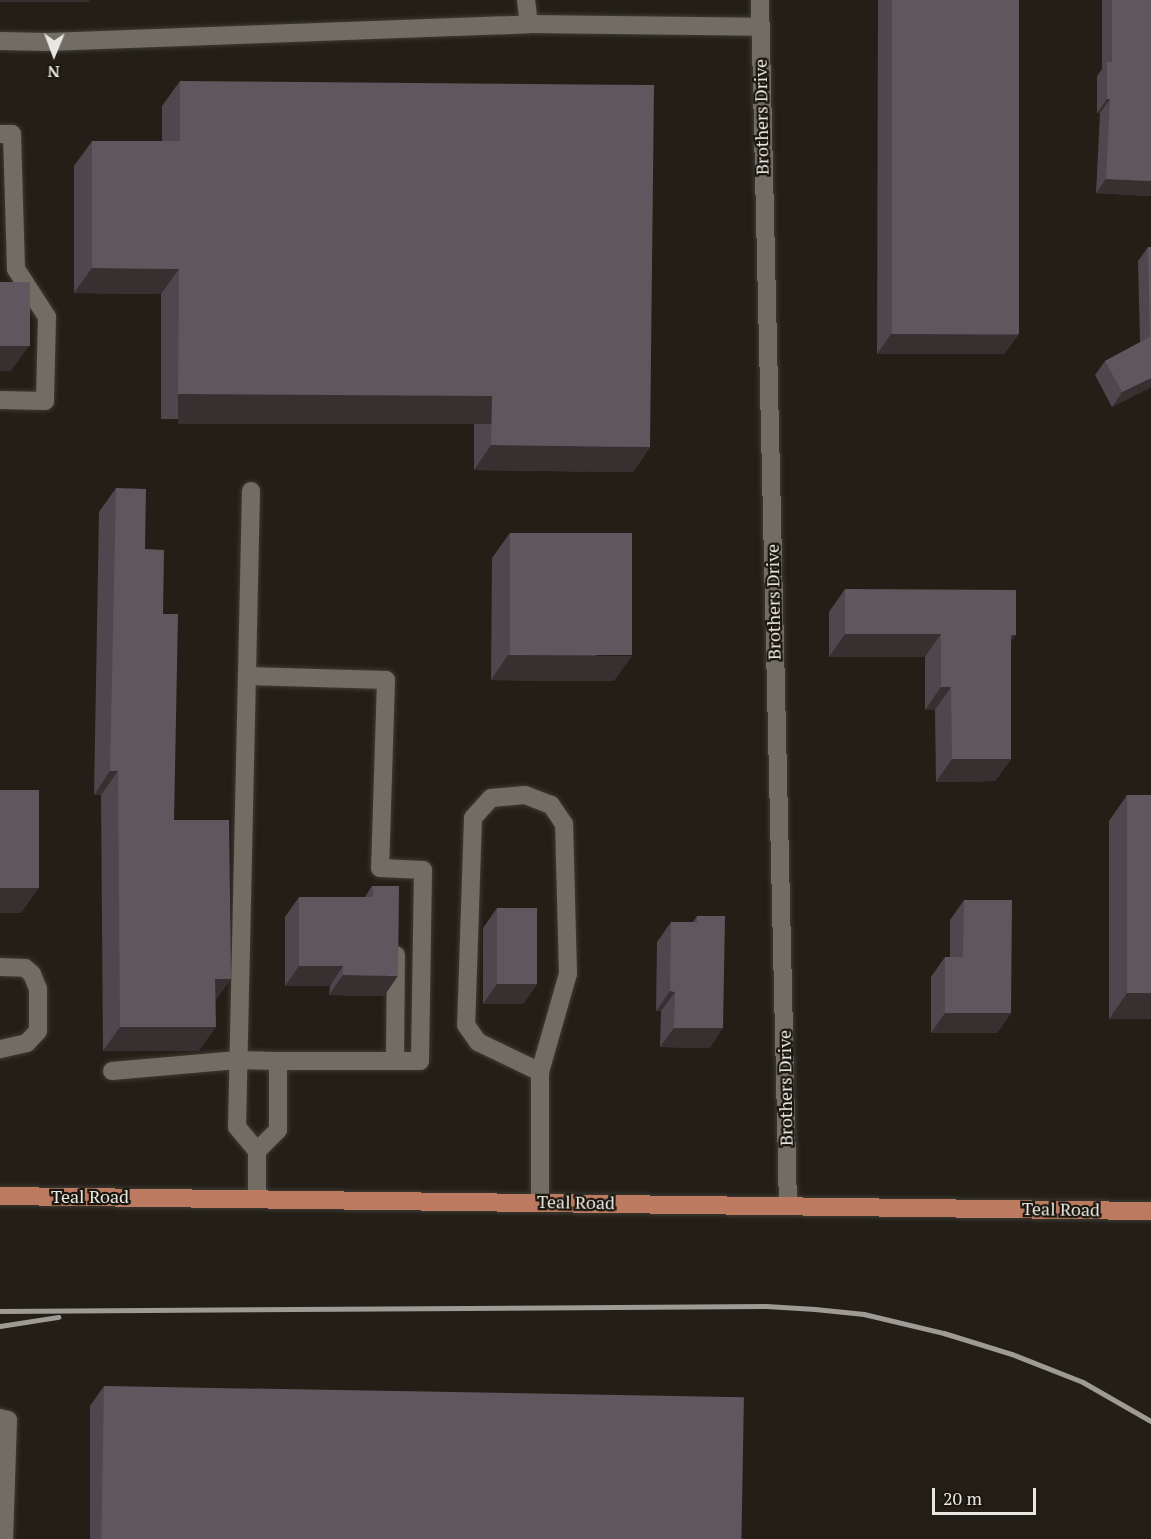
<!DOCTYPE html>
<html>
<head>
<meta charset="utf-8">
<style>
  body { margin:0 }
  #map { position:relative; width:1151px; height:1539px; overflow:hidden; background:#231f17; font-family:"PT Serif",serif }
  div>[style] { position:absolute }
  .roads { filter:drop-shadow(0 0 2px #3d3a34) drop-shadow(0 0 2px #3d3a34) }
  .lane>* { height:18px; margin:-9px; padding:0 9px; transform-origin:9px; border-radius:9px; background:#726d62 }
  .street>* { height:18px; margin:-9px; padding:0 9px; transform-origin:9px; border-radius:9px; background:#726d62 }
  .primary>* { height:18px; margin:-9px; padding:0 9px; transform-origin:9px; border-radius:9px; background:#bc7b60 }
  .rail>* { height:4.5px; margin:-2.25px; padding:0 2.25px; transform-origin:2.25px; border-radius:2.25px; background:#9e9b94 }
  .wall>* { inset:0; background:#4e474e }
  .shaded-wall>* { inset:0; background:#363031; transform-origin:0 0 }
  .building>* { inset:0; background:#5e585e; transform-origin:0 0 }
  span { translate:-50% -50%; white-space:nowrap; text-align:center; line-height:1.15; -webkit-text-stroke:4.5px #1a160e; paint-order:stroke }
  .street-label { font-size:18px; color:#e9e7e1 }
  .north { position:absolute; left:24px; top:24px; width:60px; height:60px; -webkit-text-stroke:4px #1a160e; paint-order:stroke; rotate:181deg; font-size:16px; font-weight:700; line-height:24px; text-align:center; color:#e9e7e1 }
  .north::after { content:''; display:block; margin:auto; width:21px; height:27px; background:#e9e7e1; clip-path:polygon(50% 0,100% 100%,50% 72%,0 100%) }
  .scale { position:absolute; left:932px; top:1488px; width:104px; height:27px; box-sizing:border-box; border:3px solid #e9e7e1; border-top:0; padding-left:8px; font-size:18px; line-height:21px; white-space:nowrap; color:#e9e7e1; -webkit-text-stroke:4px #1a160e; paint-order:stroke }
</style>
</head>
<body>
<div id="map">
  <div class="roads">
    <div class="lane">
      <div style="left:526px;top:0;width:24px;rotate:83deg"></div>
      <div style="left:0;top:41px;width:48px;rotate:1.2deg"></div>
      <div style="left:48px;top:42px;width:481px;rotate:-2.1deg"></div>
      <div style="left:529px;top:24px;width:230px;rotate:0.7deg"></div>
      <div style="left:0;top:134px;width:12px"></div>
      <div style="left:12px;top:134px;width:135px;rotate:88.3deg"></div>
      <div style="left:16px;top:269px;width:57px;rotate:57.1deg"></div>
      <div style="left:47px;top:317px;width:84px;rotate:91.4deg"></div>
      <div style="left:45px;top:401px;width:45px;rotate:-178.7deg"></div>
      <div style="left:251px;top:491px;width:636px;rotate:91.26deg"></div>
      <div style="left:237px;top:1127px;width:31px;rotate:50deg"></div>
      <div style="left:257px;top:1151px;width:46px;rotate:90deg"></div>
      <div style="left:247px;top:676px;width:139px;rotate:1.6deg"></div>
      <div style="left:386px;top:680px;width:188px;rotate:91.8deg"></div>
      <div style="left:380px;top:868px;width:43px;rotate:2.7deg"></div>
      <div style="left:423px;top:870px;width:191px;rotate:90.9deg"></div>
      <div style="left:420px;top:1061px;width:142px;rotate:180deg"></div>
      <div style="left:278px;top:1061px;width:69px;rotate:90deg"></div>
      <div style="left:278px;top:1130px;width:30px;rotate:135deg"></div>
      <div style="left:0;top:967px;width:25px;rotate:2deg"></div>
      <div style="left:25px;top:968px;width:9px;rotate:41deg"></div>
      <div style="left:32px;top:974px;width:16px;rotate:68deg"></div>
      <div style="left:38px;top:989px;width:42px;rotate:90deg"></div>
      <div style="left:38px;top:1031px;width:16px;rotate:133deg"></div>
      <div style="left:27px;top:1043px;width:28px;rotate:167deg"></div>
      <div style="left:395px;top:1061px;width:106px;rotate:-89.5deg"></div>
      <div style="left:112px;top:1071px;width:126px;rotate:-5deg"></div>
      <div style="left:238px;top:1060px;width:40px;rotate:1.4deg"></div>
      <div style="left:540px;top:1202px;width:130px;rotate:-90deg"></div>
      <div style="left:540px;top:1072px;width:102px;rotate:-74.1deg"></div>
      <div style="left:568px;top:974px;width:150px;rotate:-91.5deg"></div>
      <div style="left:564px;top:824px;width:23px;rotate:-124deg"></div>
      <div style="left:551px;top:805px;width:28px;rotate:-159deg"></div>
      <div style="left:525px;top:795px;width:34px;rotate:175deg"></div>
      <div style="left:491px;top:798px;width:27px;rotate:132deg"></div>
      <div style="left:473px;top:818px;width:207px;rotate:91.9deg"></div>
      <div style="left:466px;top:1025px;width:21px;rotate:55deg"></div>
      <div style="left:478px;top:1042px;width:69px;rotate:25.8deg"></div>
      <div style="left:0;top:1418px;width:8px;rotate:14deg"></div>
      <div style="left:8px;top:1420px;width:119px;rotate:91.9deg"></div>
    </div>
    <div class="street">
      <div style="left:760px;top:0;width:1205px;rotate:88.67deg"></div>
    </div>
    <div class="primary">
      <div style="left:0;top:1196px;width:1151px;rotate:0.75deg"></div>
    </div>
  </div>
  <div class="rail">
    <div style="left:0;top:1311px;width:766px;rotate:-0.37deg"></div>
    <div style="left:766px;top:1306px;width:49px;rotate:3.5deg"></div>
    <div style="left:815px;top:1309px;width:49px;rotate:5.8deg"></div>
    <div style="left:864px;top:1314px;width:82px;rotate:13.4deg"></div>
    <div style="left:944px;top:1333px;width:71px;rotate:17.2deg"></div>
    <div style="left:1012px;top:1354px;width:76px;rotate:21.5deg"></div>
    <div style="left:1083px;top:1382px;width:78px;rotate:29.8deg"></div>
    <div style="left:0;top:1326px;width:59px;rotate:-8.8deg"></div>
  </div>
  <div class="wall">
    <div style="clip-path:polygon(878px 0,1019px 0,1018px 335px,1004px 354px,877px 354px)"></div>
    <div style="clip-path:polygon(1102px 0,1151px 0,1151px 196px,1096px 193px,1100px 113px,1097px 113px,1097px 76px,1102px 69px)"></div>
    <div style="clip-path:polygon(180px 81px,650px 447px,633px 472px,474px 470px,474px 421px,161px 419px,161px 294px,74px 293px,74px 166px,92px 141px,162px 141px,162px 106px)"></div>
    <div style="clip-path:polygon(1148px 247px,1151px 247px,1151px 387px,1112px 407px,1095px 375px,1105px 361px,1140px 342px,1138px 261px)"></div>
    <div style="clip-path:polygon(116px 488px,145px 549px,163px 614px,174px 820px,216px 1001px,199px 1051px,103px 1051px,101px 795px,94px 795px,99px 512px)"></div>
    <div style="clip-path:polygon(510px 533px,614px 681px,491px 680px,492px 558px)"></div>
    <div style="clip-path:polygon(845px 589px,1011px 642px,1011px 759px,995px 781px,936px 782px,935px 710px,925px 710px,925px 657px,829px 657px,829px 612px)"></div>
    <div style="clip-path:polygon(1127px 795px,1151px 795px,1151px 1019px,1109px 1019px,1109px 821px)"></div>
    <div style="clip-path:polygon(372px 886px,384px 996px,329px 995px,330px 986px,285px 986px,285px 917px,299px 897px,365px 897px)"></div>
    <div style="clip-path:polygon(964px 900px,1011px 1013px,997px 1033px,931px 1033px,931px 977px,945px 957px,950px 957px,950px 920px)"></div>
    <div style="clip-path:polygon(497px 908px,537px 984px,523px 1004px,483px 1004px,483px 928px)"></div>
    <div style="clip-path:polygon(697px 916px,710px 1048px,660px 1047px,661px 1011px,656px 1011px,657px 942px,671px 922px,693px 922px)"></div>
    <div style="clip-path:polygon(104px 1386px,744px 1539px,90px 1539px,90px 1406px)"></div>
  </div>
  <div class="shaded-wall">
    <div style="left:0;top:0;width:89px;height:2px"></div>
    <div style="clip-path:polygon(1107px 99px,1110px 99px,1100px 113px,1097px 113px)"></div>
    <div style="clip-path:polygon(1106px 179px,1151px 181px,1151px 196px,1096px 193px)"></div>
    <div style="clip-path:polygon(92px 268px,179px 269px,161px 294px,74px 293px)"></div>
    <div style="clip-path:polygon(891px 334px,1018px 335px,1004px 354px,877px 354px)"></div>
    <div style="clip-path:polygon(0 346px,29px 346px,11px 371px,0 371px)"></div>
    <div style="clip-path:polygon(1151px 378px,1151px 387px,1112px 407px,1122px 392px)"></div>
    <div style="left:178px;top:394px;width:314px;height:30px"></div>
    <div style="clip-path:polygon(491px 445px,650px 447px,633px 472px,474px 470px)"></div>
    <div style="clip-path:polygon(845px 634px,941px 634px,925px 657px,829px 657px)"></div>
    <div style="clip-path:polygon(1011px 635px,1016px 635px,1000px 658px)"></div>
    <div style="clip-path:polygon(508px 655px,632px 656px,614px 681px,491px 680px)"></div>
    <div style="clip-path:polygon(941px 687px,951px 687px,935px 710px,925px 710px)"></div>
    <div style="clip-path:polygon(952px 759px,1011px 759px,995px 781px,936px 782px)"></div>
    <div style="clip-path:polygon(110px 771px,118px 771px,101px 795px,94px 795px)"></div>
    <div style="clip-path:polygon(0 888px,39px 888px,21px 913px,0 913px)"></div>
    <div style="clip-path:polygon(299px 966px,343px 966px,330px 986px,285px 986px)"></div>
    <div style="clip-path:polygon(343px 975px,398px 976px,384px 996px,329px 995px)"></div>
    <div style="clip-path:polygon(215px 979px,231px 979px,214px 1003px)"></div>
    <div style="clip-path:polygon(497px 984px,537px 984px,523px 1004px,483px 1004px)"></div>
    <div style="clip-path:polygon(670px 991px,675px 992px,661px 1011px,656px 1011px)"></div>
    <div style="clip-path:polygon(1127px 993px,1151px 993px,1151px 1019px,1109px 1019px)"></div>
    <div style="clip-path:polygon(945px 1013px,1011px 1013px,997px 1033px,931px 1033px)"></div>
    <div style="clip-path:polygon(120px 1027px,216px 1027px,199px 1051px,103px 1051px)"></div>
    <div style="clip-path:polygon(674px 1028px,723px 1028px,710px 1048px,660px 1047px)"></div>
  </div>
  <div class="building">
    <div style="left:892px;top:0;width:127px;height:334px"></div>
    <div style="clip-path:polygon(1112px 0,1151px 0,1151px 181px,1106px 179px,1110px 99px,1107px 99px,1107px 62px,1112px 62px)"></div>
    <div style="clip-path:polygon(180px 81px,654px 85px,650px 447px,491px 445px,492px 396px,178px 394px,179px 269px,92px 268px,92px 141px,180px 141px)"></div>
    <div style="clip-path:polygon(1148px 247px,1151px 247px,1151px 378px,1122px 392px,1105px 361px,1150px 337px)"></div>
    <div style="left:0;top:282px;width:30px;height:64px"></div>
    <div style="clip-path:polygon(116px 488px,146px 489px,145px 549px,164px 550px,163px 614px,178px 614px,174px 820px,229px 820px,231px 979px,215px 979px,216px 1027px,120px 1027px,118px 771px,110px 771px)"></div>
    <div style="left:510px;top:533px;width:122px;height:122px"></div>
    <div style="clip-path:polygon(845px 589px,1016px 590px,1016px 635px,1011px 635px,1011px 759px,952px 759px,951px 687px,941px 687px,941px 634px,845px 634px)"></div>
    <div style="left:0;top:790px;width:39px;height:98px"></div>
    <div style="left:1127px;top:795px;width:24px;height:198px"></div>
    <div style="clip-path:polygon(372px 886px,399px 886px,398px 976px,343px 975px,343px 966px,299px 966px,299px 897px,373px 897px)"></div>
    <div style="clip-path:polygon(964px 900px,1012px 900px,1011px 1013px,945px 1013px,945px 957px,963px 957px)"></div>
    <div style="left:497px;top:908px;width:40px;height:76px"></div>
    <div style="clip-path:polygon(697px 916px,725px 916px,723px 1028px,674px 1028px,675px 992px,670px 991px,671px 922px,697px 922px)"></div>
    <div style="left:104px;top:1386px;width:640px;height:153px;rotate:1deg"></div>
  </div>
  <div class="street-label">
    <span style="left:761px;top:117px;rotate:-91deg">Brothers Drive</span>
    <span style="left:773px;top:602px;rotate:-91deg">Brothers Drive</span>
    <span style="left:785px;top:1088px;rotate:-91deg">Brothers Drive</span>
    <span style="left:90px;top:1196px">Teal Road</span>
    <span style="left:576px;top:1202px;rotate:1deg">Teal Road</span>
    <span style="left:1061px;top:1209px;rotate:1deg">Teal Road</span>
  </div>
  <div class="north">N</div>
  <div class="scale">20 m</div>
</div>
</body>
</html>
